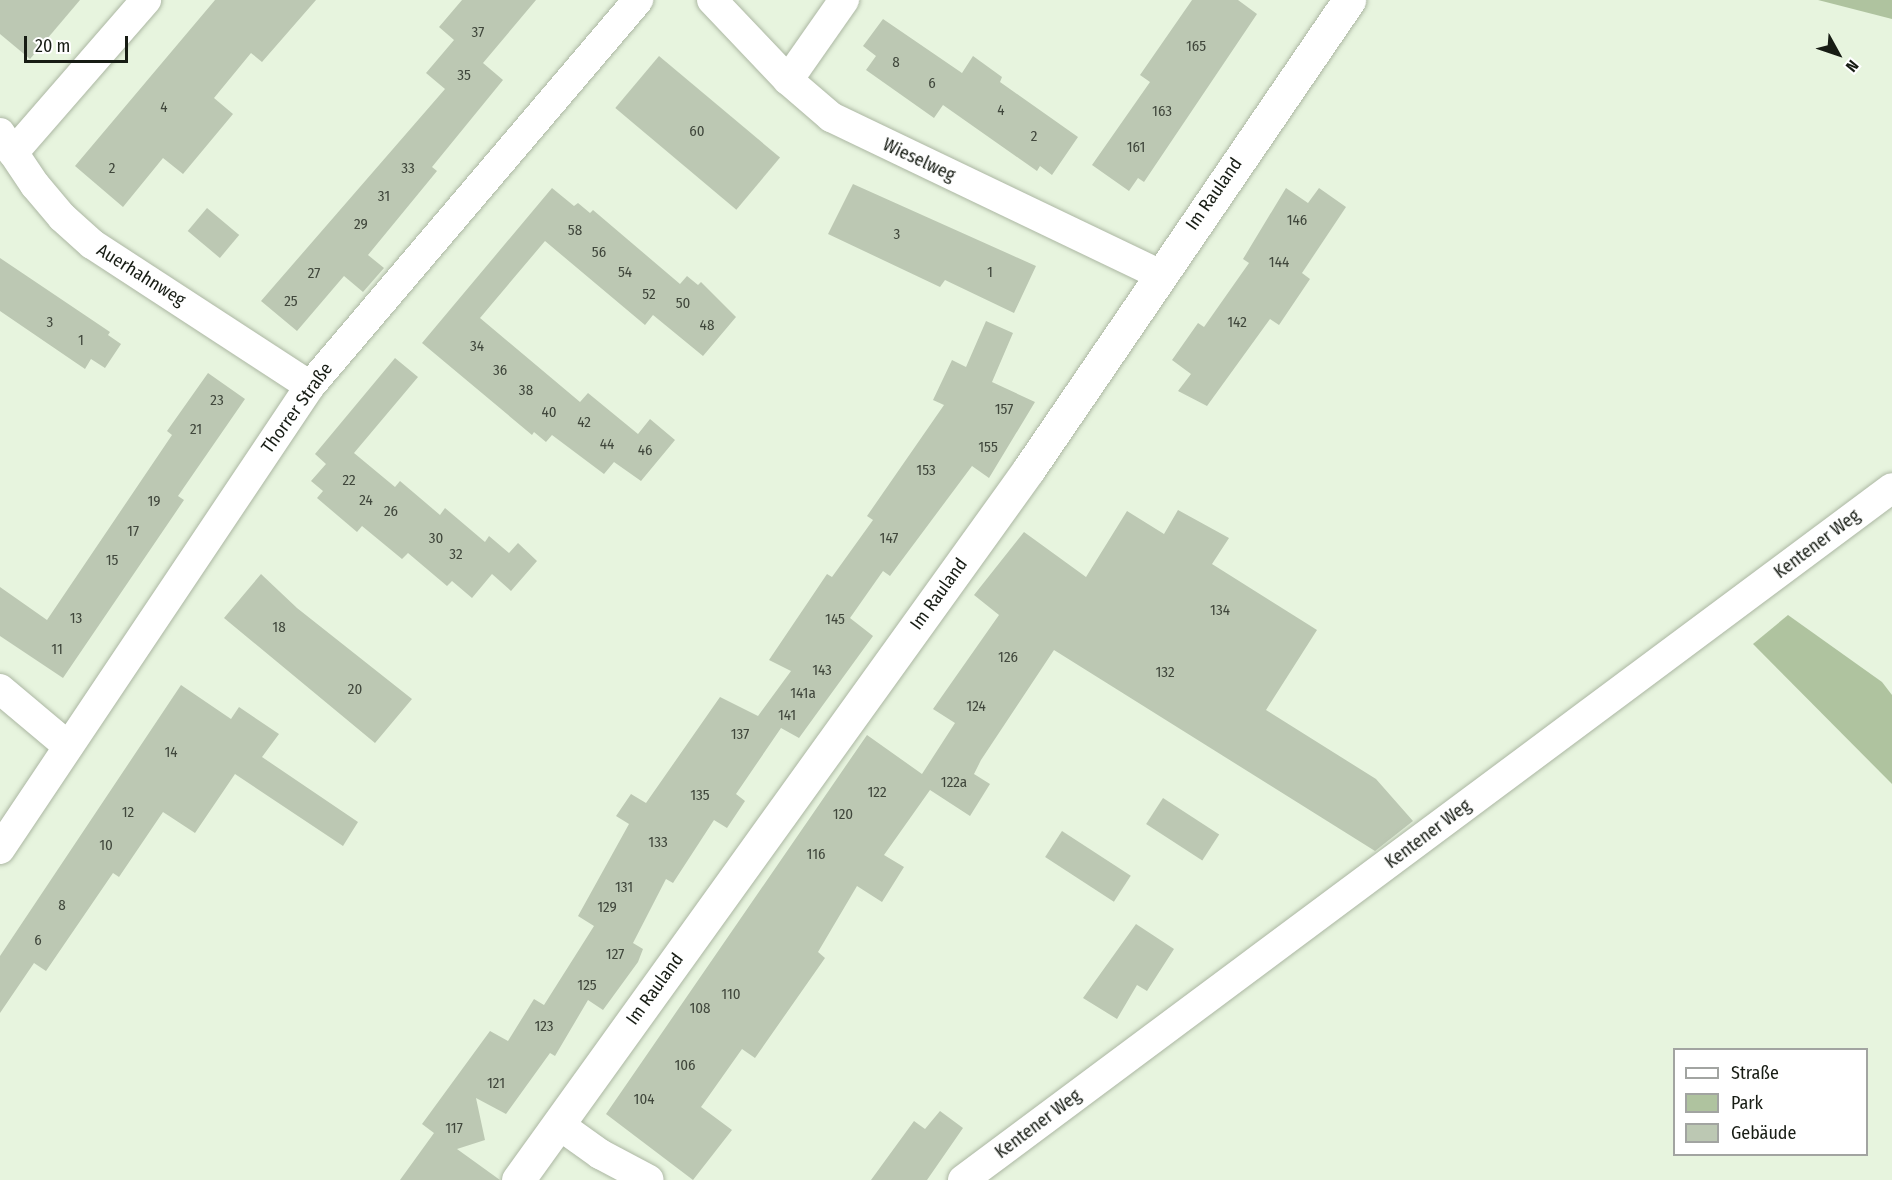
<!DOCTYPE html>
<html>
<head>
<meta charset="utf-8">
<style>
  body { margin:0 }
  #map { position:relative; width:1892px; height:1180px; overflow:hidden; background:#e7f4de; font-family:"Fira Sans Condensed",sans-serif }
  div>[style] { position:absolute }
  .green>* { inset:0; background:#afc39f }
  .building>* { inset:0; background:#bcc8b3; transform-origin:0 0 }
  .roads { filter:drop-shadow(0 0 2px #acb7a3) drop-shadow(0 0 2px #acb7a3) }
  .street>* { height:30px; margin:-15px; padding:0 15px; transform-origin:15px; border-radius:15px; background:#fff }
  .secondary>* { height:33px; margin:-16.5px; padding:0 16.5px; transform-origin:16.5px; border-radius:16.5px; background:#fff }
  span { translate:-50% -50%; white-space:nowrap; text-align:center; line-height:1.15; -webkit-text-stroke:4.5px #fff; paint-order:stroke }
  .number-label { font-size:15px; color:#40473c }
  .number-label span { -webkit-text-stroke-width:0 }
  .street-label { font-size:18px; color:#171c14 }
  .legend { position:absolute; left:1673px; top:1048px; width:195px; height:108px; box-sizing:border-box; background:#fff; border:2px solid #a2a4a1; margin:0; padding:8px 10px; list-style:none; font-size:18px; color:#171c14 }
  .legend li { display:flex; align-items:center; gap:12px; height:30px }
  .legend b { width:30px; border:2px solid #a2a4a1 }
  .north { position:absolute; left:1808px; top:24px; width:60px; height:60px; -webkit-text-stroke:4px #fff; paint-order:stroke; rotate:130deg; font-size:16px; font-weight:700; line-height:24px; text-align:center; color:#171c14 }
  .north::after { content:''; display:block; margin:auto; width:21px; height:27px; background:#171c14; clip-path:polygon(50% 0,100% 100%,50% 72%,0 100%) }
  .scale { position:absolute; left:24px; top:36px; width:104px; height:27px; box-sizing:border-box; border:3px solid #171c14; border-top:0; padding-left:8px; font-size:18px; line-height:21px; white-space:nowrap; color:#171c14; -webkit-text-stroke:4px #fff; paint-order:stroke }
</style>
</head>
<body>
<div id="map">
  <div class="green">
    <div style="clip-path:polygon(1818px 0,1892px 0,1892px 19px)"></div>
    <div style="clip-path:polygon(1788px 615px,1882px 682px,1892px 695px,1892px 784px,1753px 644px)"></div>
  </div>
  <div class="building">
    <div style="clip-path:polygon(0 0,80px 0,30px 59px,0 34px)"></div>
    <div style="clip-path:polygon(215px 0,316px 0,262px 62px,251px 53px,214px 98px,233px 114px,183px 174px,163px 158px,123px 207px,75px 166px)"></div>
    <div style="clip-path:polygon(462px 0,536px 0,483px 63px,503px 80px,432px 167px,437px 171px,368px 255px,384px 268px,363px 292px,344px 276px,297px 331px,261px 301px,445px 89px,426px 73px,454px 40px,439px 27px)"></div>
    <div style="clip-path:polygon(1192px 0,1238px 0,1257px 14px,1144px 182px,1138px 178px,1129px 191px,1092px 165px,1150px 82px,1140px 75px)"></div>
    <div style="clip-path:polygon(883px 19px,962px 73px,973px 56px,1002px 77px,1000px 82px,1078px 137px,1052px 175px,1040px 166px,1037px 171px,943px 105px,934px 118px,866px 70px,876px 56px,863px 46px)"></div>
    <div style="left:659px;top:56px;width:158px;height:68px;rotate:40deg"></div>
    <div style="clip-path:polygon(853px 184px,1036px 266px,1014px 313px,945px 280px,940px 287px,828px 234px)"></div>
    <div style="clip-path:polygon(552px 188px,574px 206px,578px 203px,590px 213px,593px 210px,680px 284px,687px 276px,698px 285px,701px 282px,736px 317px,703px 356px,653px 315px,645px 325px,545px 241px,480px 318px,580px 402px,588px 393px,638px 434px,650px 419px,675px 440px,641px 481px,614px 462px,604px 474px,552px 435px,546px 442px,534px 432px,532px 435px,422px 343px)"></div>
    <div style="clip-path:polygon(1286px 188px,1308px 203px,1319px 188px,1346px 207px,1302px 273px,1310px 279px,1279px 325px,1270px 319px,1207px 406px,1178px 391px,1191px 374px,1172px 360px,1198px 323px,1204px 327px,1249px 263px,1243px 259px)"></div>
    <div style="left:207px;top:208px;width:42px;height:30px;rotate:40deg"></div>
    <div style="clip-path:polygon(0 258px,110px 332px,108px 335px,121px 344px,105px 368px,91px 359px,85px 369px,0 311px)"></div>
    <div style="clip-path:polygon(986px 321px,1013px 333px,992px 382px,1035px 402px,989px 478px,972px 466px,890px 576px,883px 571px,850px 618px,873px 636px,799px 738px,781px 728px,736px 794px,745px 801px,727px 828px,714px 820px,673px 883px,666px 879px,633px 943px,643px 949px,638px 962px,603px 1010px,588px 1000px,555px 1056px,550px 1053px,506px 1114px,476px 1098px,485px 1140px,457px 1149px,500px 1180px,400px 1180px,434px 1133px,422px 1124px,490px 1031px,508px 1041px,534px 999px,544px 1005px,594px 926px,578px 916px,629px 824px,616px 816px,631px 794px,646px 803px,720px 697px,758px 716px,791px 671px,769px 660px,827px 574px,832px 577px,873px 520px,867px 516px,944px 405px,933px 400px,952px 360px,966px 367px)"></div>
    <div style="clip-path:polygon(395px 358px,418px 377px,354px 453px,395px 487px,400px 481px,440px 515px,445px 508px,485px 542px,489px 536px,509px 553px,518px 543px,537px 561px,511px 591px,492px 574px,472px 598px,452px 581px,447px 586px,408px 553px,402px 559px,362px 526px,357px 532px,317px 498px,323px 491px,311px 481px,326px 464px,315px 454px)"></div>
    <div style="clip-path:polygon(208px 373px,245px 399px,178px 496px,184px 500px,63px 678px,0 636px,0 587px,47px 620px,172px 435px,167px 431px)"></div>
    <div style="clip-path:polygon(1178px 510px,1229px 538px,1212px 564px,1317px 630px,1266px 710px,1376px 779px,1413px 821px,1375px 851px,1054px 650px,981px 760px,974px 774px,990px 784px,970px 816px,930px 790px,884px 855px,904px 867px,882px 902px,857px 886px,818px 952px,825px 958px,755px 1058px,742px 1049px,701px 1107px,732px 1130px,693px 1180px,606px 1114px,867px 735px,922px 774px,955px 723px,933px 709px,999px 615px,974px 595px,1024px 532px,1086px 577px,1127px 511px,1164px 534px)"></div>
    <div style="clip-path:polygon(261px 574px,297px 608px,412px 699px,375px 743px,224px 618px)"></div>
    <div style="clip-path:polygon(181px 685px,231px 719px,239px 707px,279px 734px,262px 757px,358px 822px,343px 846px,235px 774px,195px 833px,163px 812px,119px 877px,113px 873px,46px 971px,34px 963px,0 1013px,0 956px)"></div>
    <div style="left:1163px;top:798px;width:67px;height:31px;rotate:33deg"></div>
    <div style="left:1062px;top:831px;width:82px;height:31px;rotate:33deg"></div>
    <div style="clip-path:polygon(1136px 924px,1174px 949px,1147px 991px,1137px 985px,1117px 1019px,1083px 998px)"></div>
    <div style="clip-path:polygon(940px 1111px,963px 1128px,927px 1180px,871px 1180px,914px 1121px,925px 1129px)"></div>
  </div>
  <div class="roads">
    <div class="street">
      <div style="left:712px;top:0;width:110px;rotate:46.5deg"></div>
      <div style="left:788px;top:80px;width:57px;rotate:40.7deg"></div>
      <div style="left:831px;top:117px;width:364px;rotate:25.6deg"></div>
      <div style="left:788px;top:80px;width:98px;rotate:-55deg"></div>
      <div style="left:0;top:133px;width:63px;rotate:56.1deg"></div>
      <div style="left:35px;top:185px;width:42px;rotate:49.8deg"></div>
      <div style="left:62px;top:217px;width:40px;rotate:42deg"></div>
      <div style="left:92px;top:244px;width:260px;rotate:33.1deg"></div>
      <div style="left:13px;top:153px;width:203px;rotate:-49deg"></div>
      <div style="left:0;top:689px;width:89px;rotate:40deg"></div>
      <div style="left:0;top:849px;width:557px;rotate:-56.2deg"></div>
      <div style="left:310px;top:386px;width:507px;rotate:-49.64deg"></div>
      <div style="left:558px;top:1124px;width:52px;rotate:35.5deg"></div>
      <div style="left:600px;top:1154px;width:55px;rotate:28deg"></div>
      <div style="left:963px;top:1180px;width:1158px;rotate:-36.68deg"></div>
    </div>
    <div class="secondary">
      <div style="left:518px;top:1180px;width:876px;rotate:-54.29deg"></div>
      <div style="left:1029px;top:469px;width:568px;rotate:-55.69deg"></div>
    </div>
  </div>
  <div class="number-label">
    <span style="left:478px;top:33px">37</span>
    <span style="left:1196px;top:47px">165</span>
    <span style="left:896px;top:63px">8</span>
    <span style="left:464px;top:76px">35</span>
    <span style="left:932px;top:84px">6</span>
    <span style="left:164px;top:108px">4</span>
    <span style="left:1001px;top:111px">4</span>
    <span style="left:1162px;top:112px">163</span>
    <span style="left:697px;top:132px">60</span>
    <span style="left:1034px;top:137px">2</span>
    <span style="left:1136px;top:148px">161</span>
    <span style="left:112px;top:169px">2</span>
    <span style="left:408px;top:169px">33</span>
    <span style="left:384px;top:197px">31</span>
    <span style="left:1297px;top:221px">146</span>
    <span style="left:361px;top:225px">29</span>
    <span style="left:575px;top:231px">58</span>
    <span style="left:897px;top:235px">3</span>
    <span style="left:599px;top:253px">56</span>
    <span style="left:1279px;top:263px">144</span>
    <span style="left:625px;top:273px">54</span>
    <span style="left:990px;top:273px">1</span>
    <span style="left:314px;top:274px">27</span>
    <span style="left:649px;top:295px">52</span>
    <span style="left:291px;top:302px">25</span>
    <span style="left:683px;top:304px">50</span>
    <span style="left:50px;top:323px">3</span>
    <span style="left:1237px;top:323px">142</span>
    <span style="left:707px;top:326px">48</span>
    <span style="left:81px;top:341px">1</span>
    <span style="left:477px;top:347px">34</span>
    <span style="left:500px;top:371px">36</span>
    <span style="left:526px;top:391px">38</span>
    <span style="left:217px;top:401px">23</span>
    <span style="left:1004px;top:410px">157</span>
    <span style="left:549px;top:413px">40</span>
    <span style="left:584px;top:423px">42</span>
    <span style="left:196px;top:430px">21</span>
    <span style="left:607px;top:445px">44</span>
    <span style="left:988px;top:448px">155</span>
    <span style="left:645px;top:451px">46</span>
    <span style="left:926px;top:471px">153</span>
    <span style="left:349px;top:481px">22</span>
    <span style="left:366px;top:501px">24</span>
    <span style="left:154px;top:502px">19</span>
    <span style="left:391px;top:512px">26</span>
    <span style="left:133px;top:532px">17</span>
    <span style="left:436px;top:539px">30</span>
    <span style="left:889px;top:539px">147</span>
    <span style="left:456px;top:555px">32</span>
    <span style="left:112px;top:561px">15</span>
    <span style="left:1220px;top:611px">134</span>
    <span style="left:76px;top:619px">13</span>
    <span style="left:835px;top:620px">145</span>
    <span style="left:279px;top:628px">18</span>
    <span style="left:57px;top:650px">11</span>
    <span style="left:1008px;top:658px">126</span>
    <span style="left:822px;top:671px">143</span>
    <span style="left:1165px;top:673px">132</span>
    <span style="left:355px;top:690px">20</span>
    <span style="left:803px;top:694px">141a</span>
    <span style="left:976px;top:707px">124</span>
    <span style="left:787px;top:716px">141</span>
    <span style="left:740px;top:735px">137</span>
    <span style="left:171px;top:753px">14</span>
    <span style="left:954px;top:783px">122a</span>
    <span style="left:877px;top:793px">122</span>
    <span style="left:700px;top:796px">135</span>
    <span style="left:128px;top:813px">12</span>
    <span style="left:843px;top:815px">120</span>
    <span style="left:658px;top:843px">133</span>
    <span style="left:106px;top:846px">10</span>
    <span style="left:816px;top:855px">116</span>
    <span style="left:624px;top:888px">131</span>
    <span style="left:62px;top:906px">8</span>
    <span style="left:607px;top:908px">129</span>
    <span style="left:38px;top:941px">6</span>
    <span style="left:615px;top:955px">127</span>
    <span style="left:587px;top:986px">125</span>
    <span style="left:731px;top:995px">110</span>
    <span style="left:700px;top:1009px">108</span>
    <span style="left:544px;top:1027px">123</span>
    <span style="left:685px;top:1066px">106</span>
    <span style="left:496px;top:1084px">121</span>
    <span style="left:644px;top:1100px">104</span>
    <span style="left:454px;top:1129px">117</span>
  </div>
  <div class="street-label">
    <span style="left:919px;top:160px;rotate:25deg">Wieselweg</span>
    <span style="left:1214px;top:194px;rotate:-55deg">Im Rauland</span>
    <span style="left:141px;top:275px;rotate:32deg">Auerhahnweg</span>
    <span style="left:297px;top:408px;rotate:-54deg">Thorrer Straße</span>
    <span style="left:1817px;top:544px;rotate:-37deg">Kentener Weg</span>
    <span style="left:939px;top:594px;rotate:-54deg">Im Rauland</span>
    <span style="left:1428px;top:834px;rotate:-37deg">Kentener Weg</span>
    <span style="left:655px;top:989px;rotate:-54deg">Im Rauland</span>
    <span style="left:1038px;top:1124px;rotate:-37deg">Kentener Weg</span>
  </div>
  <ul class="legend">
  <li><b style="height:8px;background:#fff"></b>Straße</li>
  <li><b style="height:16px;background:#afc39f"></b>Park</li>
  <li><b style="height:16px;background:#bcc8b3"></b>Gebäude</li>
  </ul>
  <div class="north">N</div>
  <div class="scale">20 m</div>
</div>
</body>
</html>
